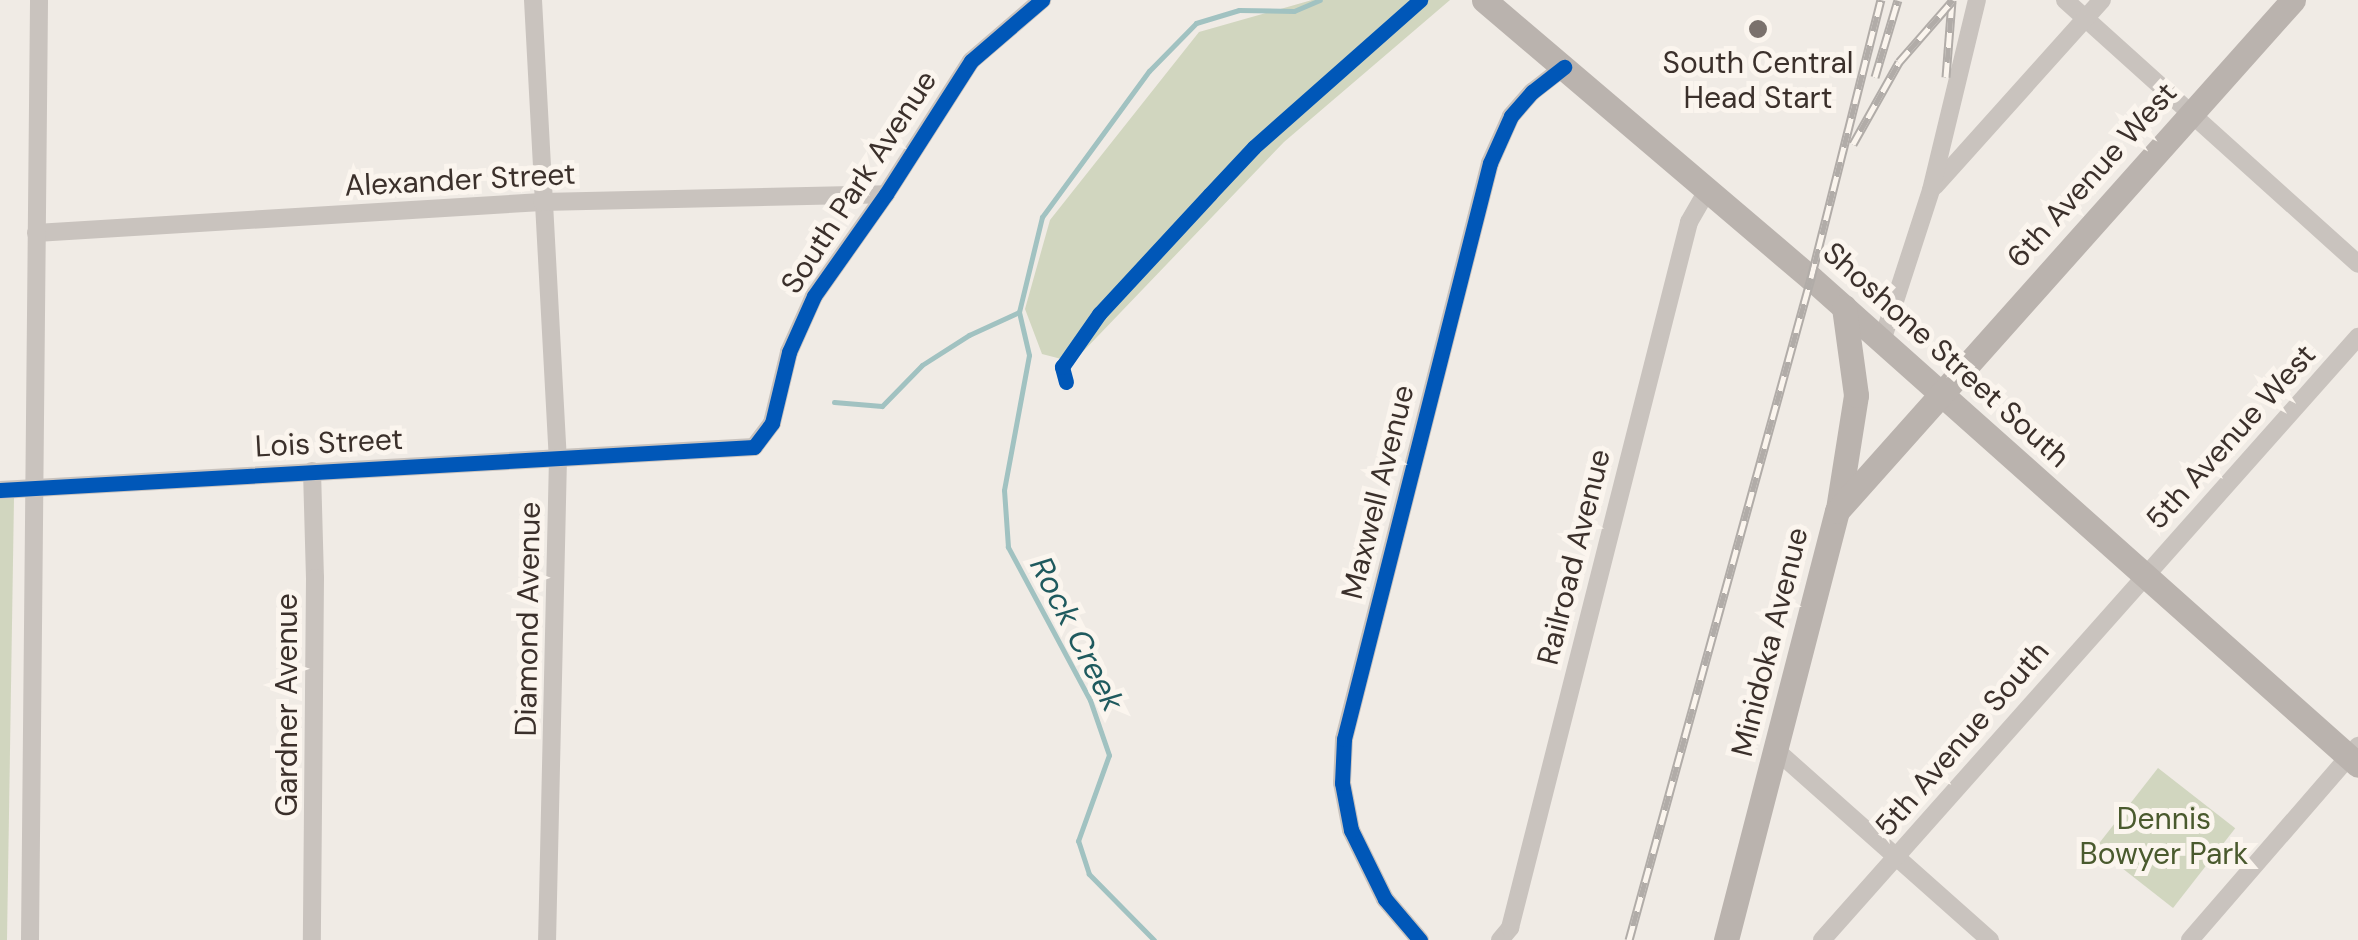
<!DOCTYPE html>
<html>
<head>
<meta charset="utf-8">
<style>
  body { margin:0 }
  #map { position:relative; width:2358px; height:940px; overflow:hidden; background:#f0ebe5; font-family:"DM Sans",sans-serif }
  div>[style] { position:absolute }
  .green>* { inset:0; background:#d1d6bf; transform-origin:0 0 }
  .stream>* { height:5px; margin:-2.5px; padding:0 2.5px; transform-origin:2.5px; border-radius:2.5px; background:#a1c2c1 }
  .street>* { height:18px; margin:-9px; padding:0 9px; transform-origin:9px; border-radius:9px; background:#c9c3be }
  .secondary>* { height:25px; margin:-12.5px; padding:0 12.5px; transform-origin:12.5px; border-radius:12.5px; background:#bab3ae }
  .rail>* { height:9px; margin-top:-4.5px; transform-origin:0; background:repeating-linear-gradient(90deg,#fbf5ee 0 15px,#b1aca8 0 30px); box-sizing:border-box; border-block:2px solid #b1aca8 }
  .cycleway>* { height:15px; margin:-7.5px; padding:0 7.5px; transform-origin:7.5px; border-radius:7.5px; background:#0057b8 }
  .dots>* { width:28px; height:28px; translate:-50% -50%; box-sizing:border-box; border:5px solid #fbf5ee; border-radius:50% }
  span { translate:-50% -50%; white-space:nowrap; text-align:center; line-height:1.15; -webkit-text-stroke:10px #fbf5ee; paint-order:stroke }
  .poi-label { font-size:30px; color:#3b302b }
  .street-label { font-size:30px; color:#3b302b }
  .park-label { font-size:30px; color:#4a5a2e }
  .water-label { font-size:32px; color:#1f5a5e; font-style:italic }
</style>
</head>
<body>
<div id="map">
  <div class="green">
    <div style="clip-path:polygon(1312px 0,1450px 0,1284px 142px,1073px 362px,1042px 354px,1025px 309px,1050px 220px,1199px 32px)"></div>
    <div style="clip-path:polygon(14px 498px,7px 940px,0 940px,0 499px)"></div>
    <div style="left:2158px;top:768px;width:98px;height:101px;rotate:38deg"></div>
  </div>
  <div class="stream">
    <div style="left:834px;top:402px;width:48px;rotate:4.8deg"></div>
    <div style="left:882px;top:406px;width:57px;rotate:-45.7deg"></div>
    <div style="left:922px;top:365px;width:56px;rotate:-32.6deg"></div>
    <div style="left:969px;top:335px;width:55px;rotate:-24.7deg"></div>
    <div style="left:1154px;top:940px;width:93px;rotate:-134.6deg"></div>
    <div style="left:1089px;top:874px;width:35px;rotate:-108deg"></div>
    <div style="left:1078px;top:841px;width:91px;rotate:-70.2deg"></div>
    <div style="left:1109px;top:755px;width:58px;rotate:-109.1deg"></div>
    <div style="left:1090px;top:700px;width:174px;rotate:-118.2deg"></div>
    <div style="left:1008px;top:547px;width:57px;rotate:-94deg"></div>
    <div style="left:1004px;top:490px;width:137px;rotate:-79.5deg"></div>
    <div style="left:1029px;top:355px;width:44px;rotate:-103.1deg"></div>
    <div style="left:1019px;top:312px;width:98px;rotate:-76.4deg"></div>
    <div style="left:1042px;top:217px;width:181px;rotate:-53.8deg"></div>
    <div style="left:1149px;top:71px;width:67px;rotate:-45.6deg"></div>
    <div style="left:1196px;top:23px;width:45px;rotate:-16.8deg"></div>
    <div style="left:1239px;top:10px;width:55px;rotate:1deg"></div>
    <div style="left:1294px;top:11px;width:28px;rotate:-23deg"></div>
  </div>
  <div class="street">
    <div style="left:533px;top:0;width:459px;rotate:86.9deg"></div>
    <div style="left:558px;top:458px;width:482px;rotate:91.3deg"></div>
    <div style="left:2065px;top:0;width:394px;rotate:42deg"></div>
    <div style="left:1935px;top:186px;width:250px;rotate:-48.1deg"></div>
    <div style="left:36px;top:233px;width:507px;rotate:-3.51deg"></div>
    <div style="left:542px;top:202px;width:344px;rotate:-1.3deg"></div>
    <div style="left:1882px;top:341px;width:159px;rotate:-72deg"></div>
    <div style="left:1931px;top:190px;width:195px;rotate:-76.4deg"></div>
    <div style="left:312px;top:471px;width:107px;rotate:88.4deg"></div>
    <div style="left:315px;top:578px;width:362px;rotate:90.5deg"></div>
    <div style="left:0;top:490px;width:755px;rotate:-3.26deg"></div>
    <div style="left:754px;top:447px;width:30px;rotate:-53deg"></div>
    <div style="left:772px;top:423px;width:73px;rotate:-76.5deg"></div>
    <div style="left:789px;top:352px;width:61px;rotate:-65.9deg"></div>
    <div style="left:814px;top:296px;width:125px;rotate:-54.8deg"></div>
    <div style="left:886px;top:194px;width:158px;rotate:-57.4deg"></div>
    <div style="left:971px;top:61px;width:94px;rotate:-40.7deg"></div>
    <div style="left:1777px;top:751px;width:285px;rotate:41.6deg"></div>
    <div style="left:30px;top:940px;width:940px;rotate:-89.45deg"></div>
    <div style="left:1420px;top:940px;width:54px;rotate:-130.5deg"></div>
    <div style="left:1385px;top:899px;width:77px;rotate:-116.2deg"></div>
    <div style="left:1351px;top:830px;width:48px;rotate:-100.8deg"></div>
    <div style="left:1342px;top:783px;width:44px;rotate:-87.4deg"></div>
    <div style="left:1344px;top:739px;width:594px;rotate:-75.78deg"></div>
    <div style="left:1490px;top:163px;width:51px;rotate:-65.9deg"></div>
    <div style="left:1511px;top:116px;width:32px;rotate:-49deg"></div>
    <div style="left:1532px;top:92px;width:41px;rotate:-38deg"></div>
    <div style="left:1500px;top:940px;width:16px;rotate:-50deg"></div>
    <div style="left:1510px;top:928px;width:728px;rotate:-75.77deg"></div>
    <div style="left:1689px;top:222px;width:38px;rotate:-60deg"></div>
    <div style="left:1822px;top:940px;width:807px;rotate:-48.37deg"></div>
    <div style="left:2190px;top:940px;width:257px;rotate:-49.1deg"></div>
  </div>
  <div class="secondary">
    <div style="left:1484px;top:0;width:429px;rotate:40.4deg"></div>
    <div style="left:1811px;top:278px;width:732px;rotate:41.68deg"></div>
    <div style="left:1838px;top:509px;width:115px;rotate:-81deg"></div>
    <div style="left:1856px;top:395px;width:89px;rotate:-97.8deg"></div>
    <div style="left:1726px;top:940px;width:443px;rotate:-75.5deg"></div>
    <div style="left:1837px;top:511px;width:685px;rotate:-48.26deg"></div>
  </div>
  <div class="rail">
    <div style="left:1875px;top:77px;width:80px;rotate:-73.4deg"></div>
    <div style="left:1946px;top:77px;width:77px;rotate:-85.5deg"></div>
    <div style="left:1853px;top:144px;width:94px;rotate:-60.7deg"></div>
    <div style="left:1899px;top:62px;width:82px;rotate:-48.9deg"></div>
    <div style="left:1629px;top:940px;width:687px;rotate:-74.63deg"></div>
    <div style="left:1811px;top:278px;width:287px;rotate:-75.9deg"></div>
  </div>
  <div class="cycleway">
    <div style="left:1066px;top:382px;width:16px;rotate:-105deg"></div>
    <div style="left:1062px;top:367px;width:65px;rotate:-55.1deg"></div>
    <div style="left:1099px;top:314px;width:163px;rotate:-47.2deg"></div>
    <div style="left:1210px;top:194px;width:64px;rotate:-46.9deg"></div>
    <div style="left:1254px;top:147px;width:222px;rotate:-41.5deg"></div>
    <div style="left:0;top:490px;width:755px;rotate:-3.26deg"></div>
    <div style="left:754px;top:447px;width:30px;rotate:-53deg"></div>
    <div style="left:772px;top:423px;width:73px;rotate:-76.5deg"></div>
    <div style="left:789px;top:352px;width:61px;rotate:-65.9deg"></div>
    <div style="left:814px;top:296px;width:125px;rotate:-54.8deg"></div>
    <div style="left:886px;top:194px;width:158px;rotate:-57.4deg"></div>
    <div style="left:971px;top:61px;width:94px;rotate:-40.7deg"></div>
    <div style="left:1420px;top:940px;width:54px;rotate:-130.5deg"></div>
    <div style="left:1385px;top:899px;width:77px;rotate:-116.2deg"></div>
    <div style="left:1351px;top:830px;width:48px;rotate:-100.8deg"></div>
    <div style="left:1342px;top:783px;width:44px;rotate:-87.4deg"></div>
    <div style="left:1344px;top:739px;width:594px;rotate:-75.78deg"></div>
    <div style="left:1490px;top:163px;width:51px;rotate:-65.9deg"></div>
    <div style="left:1511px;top:116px;width:32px;rotate:-49deg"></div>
    <div style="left:1532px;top:92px;width:41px;rotate:-38deg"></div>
  </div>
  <div class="dots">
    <div style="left:1758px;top:29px;background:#7a716c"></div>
  </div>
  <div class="poi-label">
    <span style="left:1758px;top:80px">South Central<br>Head Start</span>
  </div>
  <div class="street-label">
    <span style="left:2092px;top:175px;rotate:-48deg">6th Avenue West</span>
    <span style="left:460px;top:180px;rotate:-3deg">Alexander Street</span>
    <span style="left:859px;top:182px;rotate:-57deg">South Park Avenue</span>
    <span style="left:1946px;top:355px;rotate:42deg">Shoshone Street South</span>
    <span style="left:2231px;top:437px;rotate:-48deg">5th Avenue West</span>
    <span style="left:329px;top:443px;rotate:-3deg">Lois Street</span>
    <span style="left:1378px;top:492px;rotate:-76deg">Maxwell Avenue</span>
    <span style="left:1574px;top:557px;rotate:-76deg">Railroad Avenue</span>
    <span style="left:528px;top:619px;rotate:-89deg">Diamond Avenue</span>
    <span style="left:1770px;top:642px;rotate:-76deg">Minidoka Avenue</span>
    <span style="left:287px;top:705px;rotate:-90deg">Gardner Avenue</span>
    <span style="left:1962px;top:739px;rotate:-49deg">5th Avenue South</span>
  </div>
  <div class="park-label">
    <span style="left:2164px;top:836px">Dennis<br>Bowyer Park</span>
  </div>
  <div class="water-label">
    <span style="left:1077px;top:634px;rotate:63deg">Rock Creek</span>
  </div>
</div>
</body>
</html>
